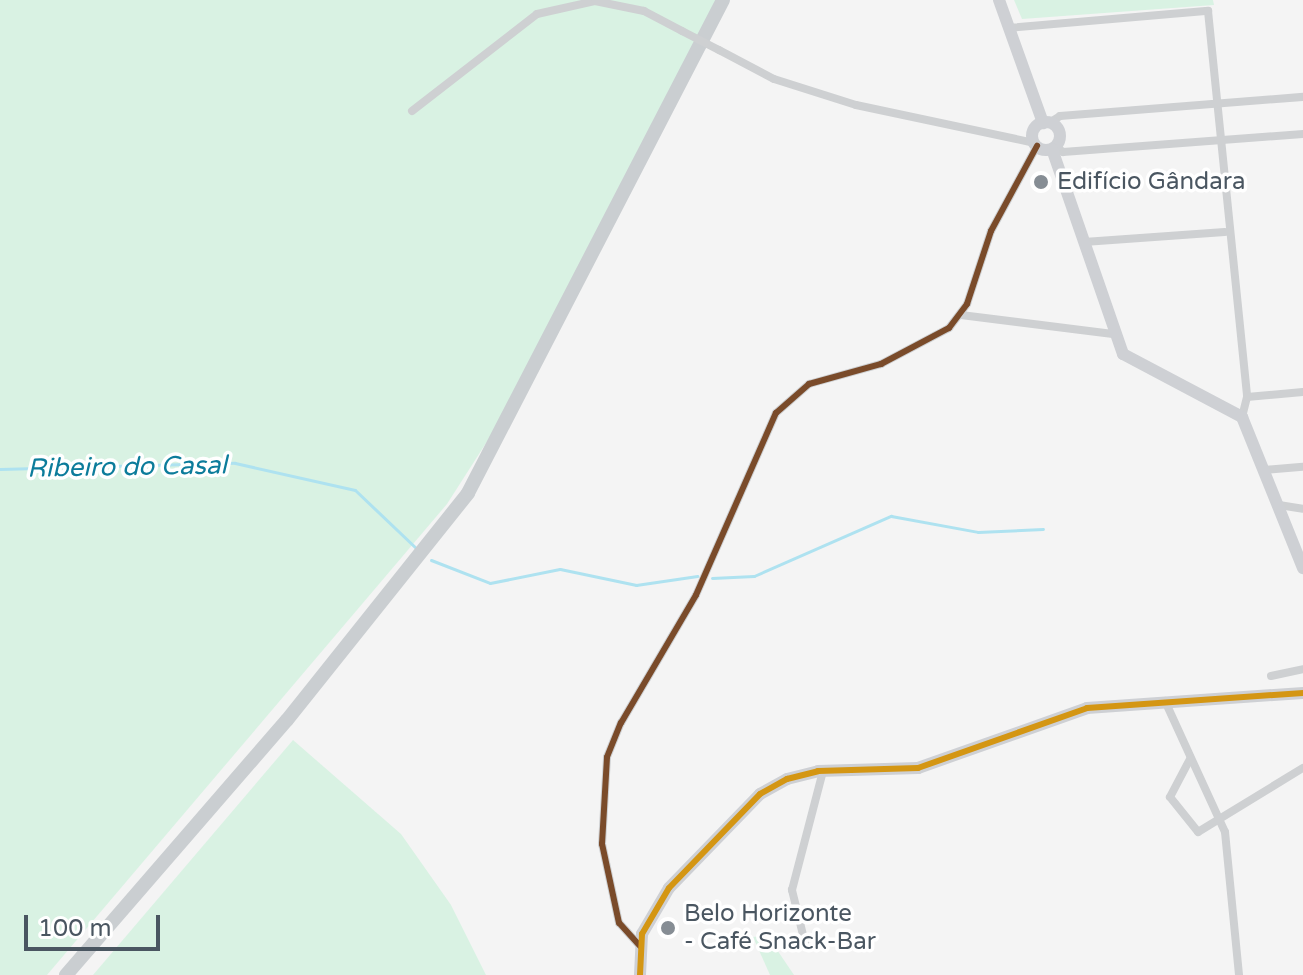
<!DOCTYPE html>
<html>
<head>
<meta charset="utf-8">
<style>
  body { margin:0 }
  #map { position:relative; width:1303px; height:975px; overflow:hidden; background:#f4f4f4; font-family:"Varela Round",sans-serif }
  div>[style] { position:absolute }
  .green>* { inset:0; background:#d9f2e3 }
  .stream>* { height:3px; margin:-1.5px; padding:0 1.5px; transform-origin:1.5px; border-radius:1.5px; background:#aee2f0 }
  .street>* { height:8px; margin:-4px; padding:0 4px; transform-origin:4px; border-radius:4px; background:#ced0d2 }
  .secondary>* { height:12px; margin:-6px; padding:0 6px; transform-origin:6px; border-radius:6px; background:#ced0d4 }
  .secondary>.ring { margin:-6px; padding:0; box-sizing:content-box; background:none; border:12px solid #ced0d4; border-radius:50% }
  .primary>* { height:14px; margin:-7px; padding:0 7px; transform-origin:7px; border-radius:7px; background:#caced1 }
  .street-bridge>* { height:8px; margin:-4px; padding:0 4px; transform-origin:4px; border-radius:4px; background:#ced0d2 }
  .bus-1>* { height:6px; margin:-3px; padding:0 3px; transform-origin:3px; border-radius:3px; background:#7a4b2a }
  .bus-2>* { height:6px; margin:-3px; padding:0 3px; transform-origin:3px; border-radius:3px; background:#d49613 }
  .dots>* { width:22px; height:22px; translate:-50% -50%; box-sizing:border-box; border:4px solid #fff; border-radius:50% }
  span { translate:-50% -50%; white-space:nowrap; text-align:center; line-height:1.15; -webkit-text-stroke:7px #fff; paint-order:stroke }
  .poi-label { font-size:24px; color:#4a5661 }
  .left { translate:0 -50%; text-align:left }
  .water-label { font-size:26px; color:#0c7c9b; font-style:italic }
  .scale { position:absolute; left:24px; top:915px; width:136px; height:36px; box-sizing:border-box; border:4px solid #4a5661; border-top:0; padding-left:10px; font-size:24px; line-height:28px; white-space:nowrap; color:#4a5661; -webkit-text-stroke:6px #fff; paint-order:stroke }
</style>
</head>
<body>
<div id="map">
  <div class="green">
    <div style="clip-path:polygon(0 0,718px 0,495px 429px,447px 504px,47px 975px,0 975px)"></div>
    <div style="clip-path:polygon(1014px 0,1213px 0,1214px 5px,1022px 19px)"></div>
    <div style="clip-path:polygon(293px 740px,401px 834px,451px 905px,486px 975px,93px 975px)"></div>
    <div style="clip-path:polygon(767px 935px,794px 975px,770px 975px,753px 937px)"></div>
  </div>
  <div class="stream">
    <div style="left:0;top:469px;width:235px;rotate:-1.5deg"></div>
    <div style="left:235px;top:463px;width:123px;rotate:12.7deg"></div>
    <div style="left:355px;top:490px;width:87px;rotate:43.6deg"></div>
    <div style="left:431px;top:560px;width:63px;rotate:21.3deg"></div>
    <div style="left:490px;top:583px;width:71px;rotate:-11.3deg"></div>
    <div style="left:560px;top:569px;width:78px;rotate:11.9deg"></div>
    <div style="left:636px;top:585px;width:62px;rotate:-8.4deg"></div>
    <div style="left:712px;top:578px;width:42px;rotate:-2.7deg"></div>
    <div style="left:754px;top:576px;width:150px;rotate:-23.7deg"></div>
    <div style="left:891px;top:516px;width:88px;rotate:10.4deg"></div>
    <div style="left:978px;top:532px;width:65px;rotate:-2.6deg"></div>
  </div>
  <div class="street">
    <div style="left:1008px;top:28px;width:201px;rotate:-4.9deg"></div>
    <div style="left:1208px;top:11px;width:388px;rotate:84.2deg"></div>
    <div style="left:1247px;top:397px;width:21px;rotate:104deg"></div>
    <div style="left:719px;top:50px;width:62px;rotate:27.8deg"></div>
    <div style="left:774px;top:79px;width:86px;rotate:17.6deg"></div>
    <div style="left:856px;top:105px;width:183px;rotate:12deg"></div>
    <div style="left:412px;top:111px;width:158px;rotate:-37.8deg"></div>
    <div style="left:537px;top:14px;width:59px;rotate:-12.6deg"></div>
    <div style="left:595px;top:1px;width:50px;rotate:11.5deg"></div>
    <div style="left:644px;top:11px;width:43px;rotate:27.8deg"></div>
    <div style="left:1049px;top:123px;width:13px;rotate:-32deg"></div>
    <div style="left:1060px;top:116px;width:244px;rotate:-4.5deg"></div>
    <div style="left:1055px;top:146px;width:10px;rotate:37deg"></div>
    <div style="left:1063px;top:152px;width:241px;rotate:-4.3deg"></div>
    <div style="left:1084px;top:242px;width:141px;rotate:-4.1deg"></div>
    <div style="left:961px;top:315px;width:153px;rotate:7.1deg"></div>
    <div style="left:1247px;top:397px;width:56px;rotate:-5.1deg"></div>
    <div style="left:1265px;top:470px;width:38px;rotate:-5deg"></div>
    <div style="left:1279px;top:505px;width:24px;rotate:9deg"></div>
    <div style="left:1271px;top:676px;width:33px;rotate:-12deg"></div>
    <div style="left:1165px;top:701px;width:144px;rotate:65.4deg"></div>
    <div style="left:1225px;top:832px;width:144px;rotate:84.4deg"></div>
    <div style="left:1190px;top:759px;width:43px;rotate:117.8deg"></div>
    <div style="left:1170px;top:797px;width:45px;rotate:51.3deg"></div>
    <div style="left:1198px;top:832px;width:123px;rotate:-31.4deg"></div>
    <div style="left:805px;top:943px;width:55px;rotate:-103.8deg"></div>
    <div style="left:792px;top:890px;width:123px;rotate:-75.4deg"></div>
    <div style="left:640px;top:946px;width:31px;rotate:-132deg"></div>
    <div style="left:619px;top:923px;width:81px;rotate:-102.1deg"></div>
    <div style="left:602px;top:844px;width:87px;rotate:-86.7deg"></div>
    <div style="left:607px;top:757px;width:37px;rotate:-68deg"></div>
    <div style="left:621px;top:723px;width:148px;rotate:-59.6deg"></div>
    <div style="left:696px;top:595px;width:199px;rotate:-66.3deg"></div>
    <div style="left:776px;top:413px;width:44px;rotate:-41.3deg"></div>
    <div style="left:809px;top:384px;width:75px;rotate:-15.5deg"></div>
    <div style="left:881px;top:364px;width:77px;rotate:-27.9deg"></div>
    <div style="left:949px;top:328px;width:30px;rotate:-53deg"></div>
    <div style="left:967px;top:304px;width:77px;rotate:-71.8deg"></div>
    <div style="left:991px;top:231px;width:97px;rotate:-61.6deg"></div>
  </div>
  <div class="secondary">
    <div style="left:999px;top:0;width:131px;rotate:70.3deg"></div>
    <div class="ring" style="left:1032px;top:122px;width:16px;height:16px"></div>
    <div style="left:1052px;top:149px;width:217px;rotate:70.9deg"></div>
    <div style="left:1123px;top:354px;width:135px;rotate:27.9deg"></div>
    <div style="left:1242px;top:417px;width:163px;rotate:68deg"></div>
    <div style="left:640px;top:975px;width:41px;rotate:-87.2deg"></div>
    <div style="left:642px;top:934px;width:53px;rotate:-59.6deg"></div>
    <div style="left:669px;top:888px;width:131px;rotate:-45.9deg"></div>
    <div style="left:760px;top:794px;width:31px;rotate:-29deg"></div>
    <div style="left:787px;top:779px;width:32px;rotate:-14deg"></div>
    <div style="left:818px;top:771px;width:100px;rotate:-1.7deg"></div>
    <div style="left:918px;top:768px;width:179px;rotate:-19.5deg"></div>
    <div style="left:1087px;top:708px;width:217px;rotate:-4deg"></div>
  </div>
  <div class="primary">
    <div style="left:66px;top:975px;width:337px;rotate:-49.1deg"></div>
    <div style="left:287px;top:720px;width:290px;rotate:-51.4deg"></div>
    <div style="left:468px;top:493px;width:555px;rotate:-62.65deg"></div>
  </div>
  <div class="street-bridge">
    <div style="left:682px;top:31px;width:42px;rotate:27.2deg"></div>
  </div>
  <div class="bus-1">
    <div style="left:640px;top:946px;width:31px;rotate:-132deg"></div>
    <div style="left:619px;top:923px;width:81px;rotate:-102.1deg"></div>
    <div style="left:602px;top:844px;width:87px;rotate:-86.7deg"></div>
    <div style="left:607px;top:757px;width:37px;rotate:-68deg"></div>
    <div style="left:621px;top:723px;width:148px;rotate:-59.6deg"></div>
    <div style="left:696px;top:595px;width:199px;rotate:-66.3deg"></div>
    <div style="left:776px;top:413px;width:44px;rotate:-41.3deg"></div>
    <div style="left:809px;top:384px;width:75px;rotate:-15.5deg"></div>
    <div style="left:881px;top:364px;width:77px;rotate:-27.9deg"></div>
    <div style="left:949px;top:328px;width:30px;rotate:-53deg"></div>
    <div style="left:967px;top:304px;width:77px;rotate:-71.8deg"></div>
    <div style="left:991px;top:231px;width:97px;rotate:-61.6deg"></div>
  </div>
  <div class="bus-2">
    <div style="left:640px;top:975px;width:41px;rotate:-87.2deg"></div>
    <div style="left:642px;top:934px;width:53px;rotate:-59.6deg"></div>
    <div style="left:669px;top:888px;width:131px;rotate:-45.9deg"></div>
    <div style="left:760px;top:794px;width:31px;rotate:-29deg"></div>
    <div style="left:787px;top:779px;width:32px;rotate:-14deg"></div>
    <div style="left:818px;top:771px;width:100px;rotate:-1.7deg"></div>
    <div style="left:918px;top:768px;width:179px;rotate:-19.5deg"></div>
    <div style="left:1087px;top:708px;width:217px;rotate:-4deg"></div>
  </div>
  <div class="dots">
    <div style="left:1041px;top:182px;background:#868d94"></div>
    <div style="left:668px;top:928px;background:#868d94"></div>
  </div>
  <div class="poi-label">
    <span class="left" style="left:1057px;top:182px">Edifício Gândara</span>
    <span class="left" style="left:684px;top:928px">Belo Horizonte<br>- Café Snack-Bar</span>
  </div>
  <div class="water-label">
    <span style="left:127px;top:467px;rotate:-1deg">Ribeiro do Casal</span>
  </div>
  <div class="scale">100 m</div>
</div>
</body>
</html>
